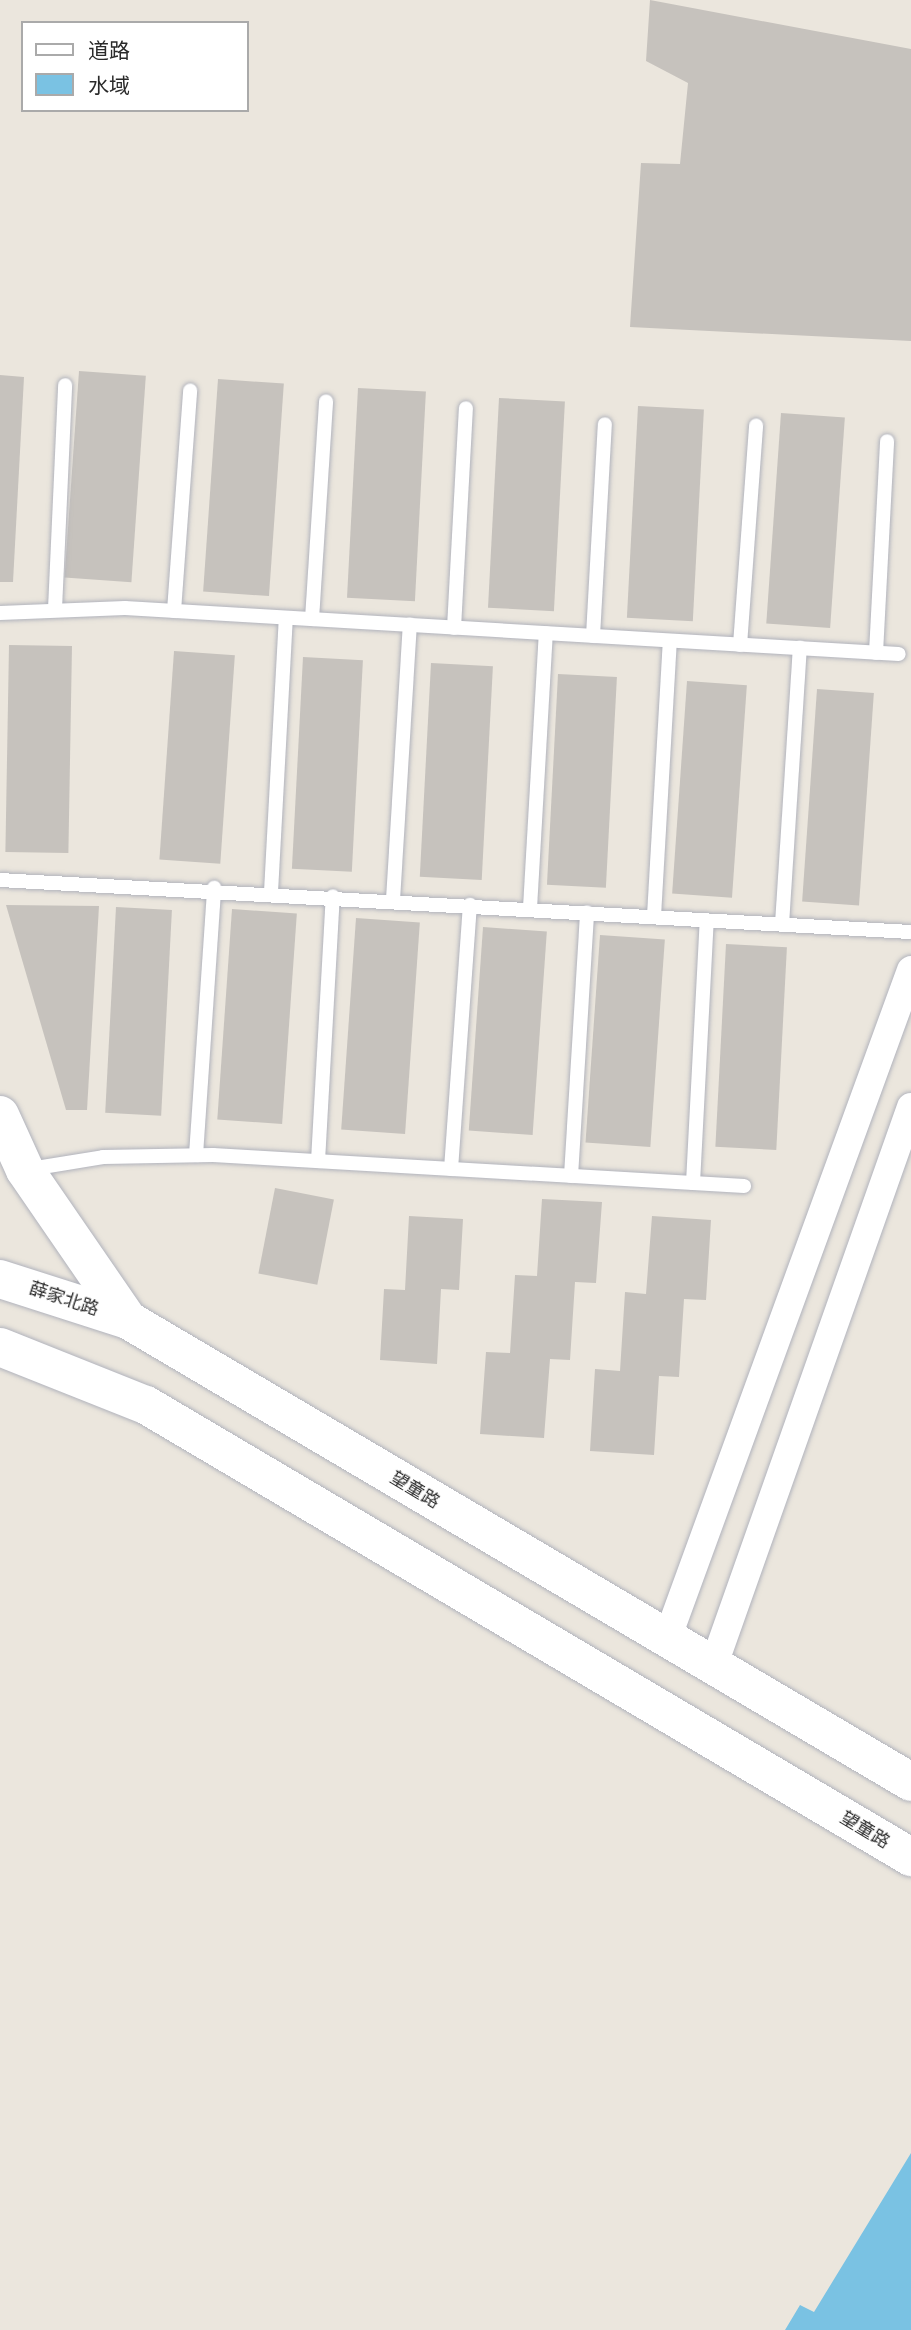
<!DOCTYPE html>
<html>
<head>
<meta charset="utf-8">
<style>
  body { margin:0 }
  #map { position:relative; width:911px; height:2330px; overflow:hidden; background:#ebe6dd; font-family:"Titillium Web","Noto Sans SC",sans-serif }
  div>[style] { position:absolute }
  .water>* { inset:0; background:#7ac2e3 }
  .building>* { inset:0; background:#c6c2bd; transform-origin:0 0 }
  .roads { filter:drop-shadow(0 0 2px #b1b3bc) drop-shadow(0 0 2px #b1b3bc) }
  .service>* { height:14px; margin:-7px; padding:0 7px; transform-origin:7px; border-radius:7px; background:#fff }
  .minor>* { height:28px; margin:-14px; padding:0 14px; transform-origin:14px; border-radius:14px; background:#fff }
  .secondary>* { height:38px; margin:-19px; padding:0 19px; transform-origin:19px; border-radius:19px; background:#fff }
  span { translate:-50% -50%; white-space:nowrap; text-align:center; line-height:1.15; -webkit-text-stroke:7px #fff; paint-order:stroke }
  .street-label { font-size:18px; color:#2a2a2a }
  .legend { position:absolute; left:21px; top:21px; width:228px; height:91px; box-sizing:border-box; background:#fff; border:2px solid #aaa; margin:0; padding:9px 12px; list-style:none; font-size:21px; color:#2a2a2a }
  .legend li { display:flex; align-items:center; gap:14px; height:35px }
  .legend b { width:35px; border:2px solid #aaa }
</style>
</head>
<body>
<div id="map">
  <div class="water">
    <div style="clip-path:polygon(911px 2153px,911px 2330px,785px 2330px,800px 2305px,814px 2312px)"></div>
  </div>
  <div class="building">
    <div style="clip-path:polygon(650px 0,911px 49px,911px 341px,630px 327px,641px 163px,680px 164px,688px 83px,646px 61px)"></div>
    <div style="left:79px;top:371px;width:67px;height:207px;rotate:4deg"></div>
    <div style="clip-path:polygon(0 375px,24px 377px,13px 582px,0 582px)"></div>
    <div style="left:218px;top:379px;width:66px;height:213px;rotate:4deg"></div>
    <div style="left:358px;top:388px;width:68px;height:210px;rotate:3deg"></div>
    <div style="left:499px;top:398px;width:66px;height:210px;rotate:3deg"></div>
    <div style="left:638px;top:406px;width:66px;height:212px;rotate:3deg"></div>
    <div style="left:781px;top:413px;width:64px;height:211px;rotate:4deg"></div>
    <div style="left:9px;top:645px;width:63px;height:207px;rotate:1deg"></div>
    <div style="left:174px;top:651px;width:61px;height:209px;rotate:4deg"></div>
    <div style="left:303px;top:657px;width:60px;height:212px;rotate:3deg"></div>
    <div style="left:431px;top:663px;width:62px;height:214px;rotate:3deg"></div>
    <div style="left:558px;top:674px;width:59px;height:211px;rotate:3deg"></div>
    <div style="left:687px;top:681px;width:60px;height:213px;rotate:4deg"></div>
    <div style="left:817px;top:689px;width:57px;height:213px;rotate:4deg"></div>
    <div style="clip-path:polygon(6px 905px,99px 906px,87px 1110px,66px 1110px)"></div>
    <div style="left:116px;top:907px;width:56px;height:206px;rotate:3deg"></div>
    <div style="left:232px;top:909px;width:65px;height:211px;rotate:4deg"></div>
    <div style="left:356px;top:918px;width:64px;height:212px;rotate:4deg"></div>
    <div style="left:483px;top:927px;width:64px;height:204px;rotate:4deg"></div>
    <div style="left:600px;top:935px;width:65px;height:208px;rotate:4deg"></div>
    <div style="left:726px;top:944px;width:61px;height:203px;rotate:3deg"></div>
    <div style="left:275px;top:1188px;width:60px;height:87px;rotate:11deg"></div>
    <div style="clip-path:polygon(542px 1199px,602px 1202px,596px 1283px,575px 1282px,570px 1360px,550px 1359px,544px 1438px,480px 1434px,486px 1352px,510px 1353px,515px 1275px,537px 1276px)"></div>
    <div style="clip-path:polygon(409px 1216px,463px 1219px,459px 1290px,441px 1289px,437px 1364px,380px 1360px,384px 1289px,405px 1290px)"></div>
    <div style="clip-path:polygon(652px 1216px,711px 1220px,706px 1300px,684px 1299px,679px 1377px,659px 1376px,654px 1455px,590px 1451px,595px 1369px,620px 1371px,625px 1292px,646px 1294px)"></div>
  </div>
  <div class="roads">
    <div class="service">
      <div style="left:55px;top:609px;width:224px;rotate:-87.4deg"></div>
      <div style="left:174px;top:611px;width:221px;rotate:-85.8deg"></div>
      <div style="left:0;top:613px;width:125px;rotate:-2.3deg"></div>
      <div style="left:125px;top:608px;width:775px;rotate:3.4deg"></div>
      <div style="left:312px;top:619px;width:218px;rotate:-86.3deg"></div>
      <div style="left:454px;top:628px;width:220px;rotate:-86.9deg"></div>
      <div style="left:593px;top:636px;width:212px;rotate:-86.8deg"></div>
      <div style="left:740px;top:645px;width:220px;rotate:-85.8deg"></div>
      <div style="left:876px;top:653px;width:212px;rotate:-87deg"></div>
      <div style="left:0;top:880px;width:912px;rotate:3.27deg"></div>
      <div style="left:271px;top:892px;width:274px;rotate:-86.9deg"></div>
      <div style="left:393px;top:900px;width:276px;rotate:-86.5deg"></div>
      <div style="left:530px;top:908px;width:275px;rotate:-86.7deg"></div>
      <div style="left:654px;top:916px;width:275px;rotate:-86.7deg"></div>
      <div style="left:782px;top:924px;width:277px;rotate:-86.3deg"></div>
      <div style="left:196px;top:1155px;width:268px;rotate:-86.1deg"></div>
      <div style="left:318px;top:1161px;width:265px;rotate:-86.8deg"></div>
      <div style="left:30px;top:1169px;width:74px;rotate:-9.3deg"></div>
      <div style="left:103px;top:1157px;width:110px;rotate:-1deg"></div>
      <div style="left:213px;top:1155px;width:532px;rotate:3.34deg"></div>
      <div style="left:451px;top:1169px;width:265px;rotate:-85.9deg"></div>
      <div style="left:571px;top:1176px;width:264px;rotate:-86.5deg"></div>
      <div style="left:693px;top:1183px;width:263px;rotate:-87deg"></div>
    </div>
    <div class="minor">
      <div style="left:667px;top:1639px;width:712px;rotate:-69.96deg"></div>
      <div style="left:713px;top:1667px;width:594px;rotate:-70.53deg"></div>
    </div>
    <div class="secondary">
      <div style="left:0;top:1115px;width:60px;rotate:65.6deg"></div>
      <div style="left:25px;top:1170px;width:182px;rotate:55.5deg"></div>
      <div style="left:128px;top:1320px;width:909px;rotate:30.54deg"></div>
      <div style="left:0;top:1279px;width:134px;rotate:17.8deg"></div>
      <div style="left:0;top:1347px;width:157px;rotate:21.7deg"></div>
      <div style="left:146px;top:1405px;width:889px;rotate:30.58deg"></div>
    </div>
  </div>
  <div class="street-label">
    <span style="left:64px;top:1299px;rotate:18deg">薛家北路</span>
    <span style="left:415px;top:1490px;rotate:31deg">望童路</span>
    <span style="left:865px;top:1830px;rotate:31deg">望童路</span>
  </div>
  <ul class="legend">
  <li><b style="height:9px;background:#fff"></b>道路</li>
  <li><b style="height:19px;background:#7ac2e3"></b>水域</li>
  </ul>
</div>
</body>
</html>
